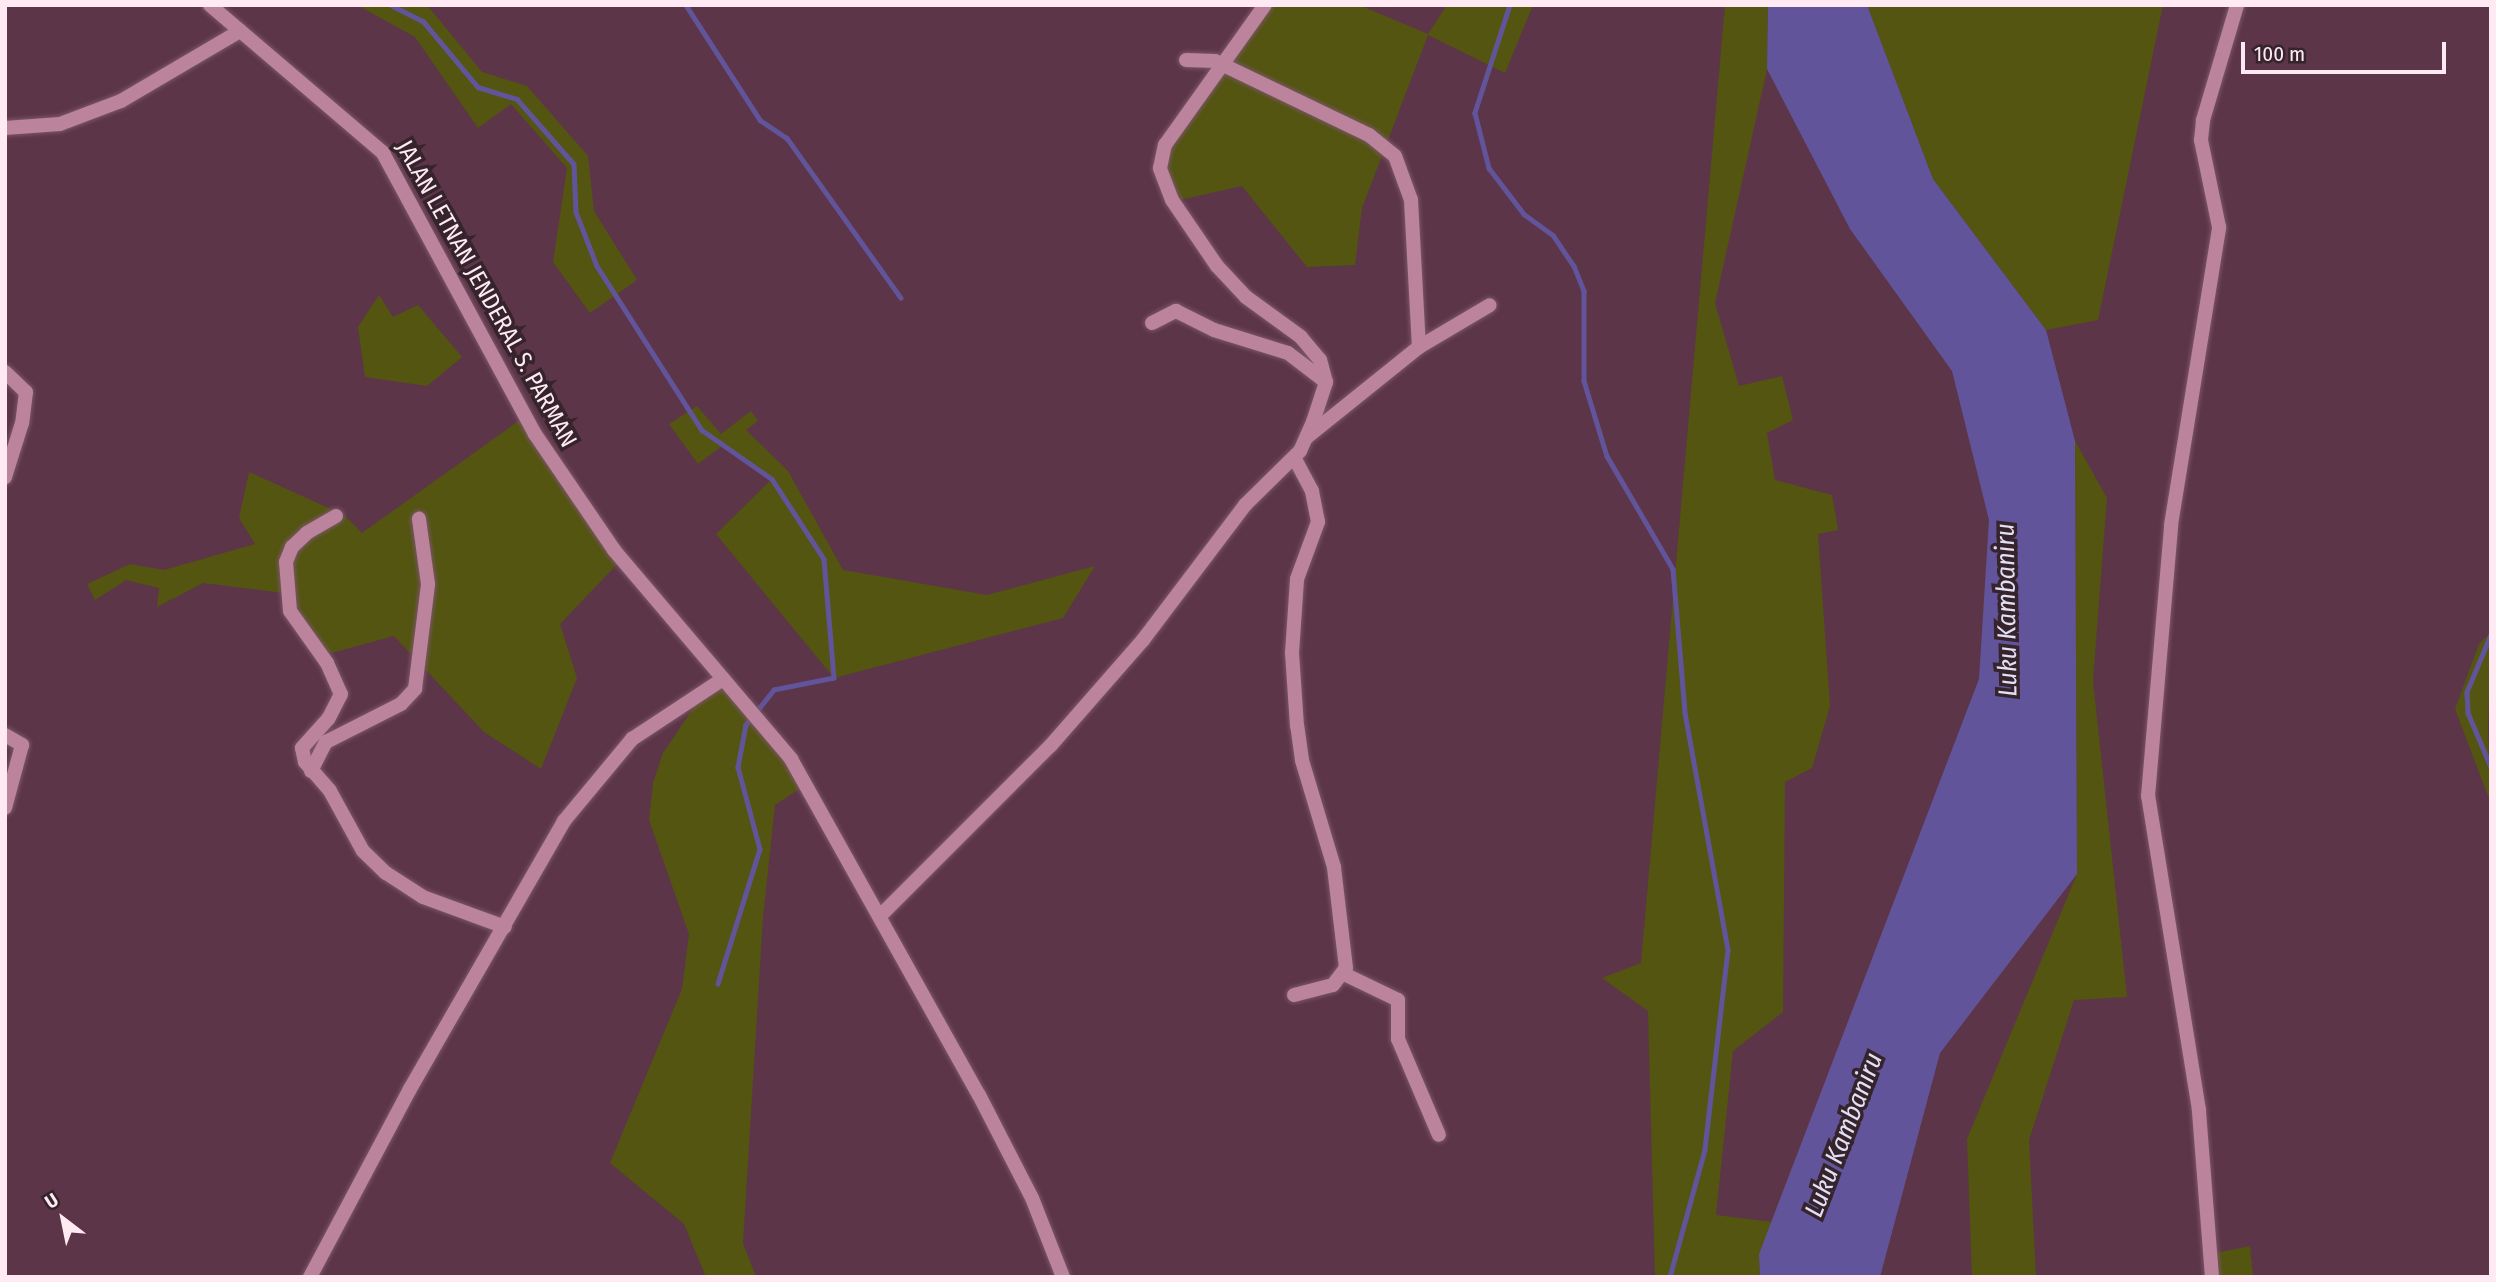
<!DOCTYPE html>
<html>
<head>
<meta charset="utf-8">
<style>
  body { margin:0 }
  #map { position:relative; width:2496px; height:1282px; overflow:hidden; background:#5d3548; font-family:"Fira Sans Condensed",sans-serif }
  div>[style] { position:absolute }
  .green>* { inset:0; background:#535510 }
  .water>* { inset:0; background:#62549b }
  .stream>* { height:4.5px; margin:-2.25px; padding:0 2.25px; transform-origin:2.25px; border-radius:2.25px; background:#62549b }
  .roads { filter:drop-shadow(0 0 2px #7a5667) drop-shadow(0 0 2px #7a5667) }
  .minor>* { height:14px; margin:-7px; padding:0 7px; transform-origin:7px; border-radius:7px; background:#bc839c }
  span { translate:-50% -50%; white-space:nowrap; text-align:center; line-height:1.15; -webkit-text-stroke:7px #36242c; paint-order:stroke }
  .street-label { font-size:24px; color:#ffeaf3 }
  .water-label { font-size:26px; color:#e3e0f5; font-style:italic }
  .frame { position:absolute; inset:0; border:7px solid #ffeaf3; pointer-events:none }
  .north { position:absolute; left:28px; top:1184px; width:70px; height:70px; -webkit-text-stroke:5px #36242c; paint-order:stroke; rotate:328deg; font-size:19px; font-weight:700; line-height:28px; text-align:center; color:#ffeaf3 }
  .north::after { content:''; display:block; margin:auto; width:24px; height:32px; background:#ffeaf3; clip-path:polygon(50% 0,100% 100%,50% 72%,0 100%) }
  .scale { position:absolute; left:2241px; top:42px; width:205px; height:32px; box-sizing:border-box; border:4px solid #ffeaf3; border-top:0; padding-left:9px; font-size:21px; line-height:24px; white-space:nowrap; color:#ffeaf3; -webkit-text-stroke:5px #36242c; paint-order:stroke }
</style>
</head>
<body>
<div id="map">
  <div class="green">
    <div style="clip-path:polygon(357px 5px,427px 5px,482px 72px,527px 86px,588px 156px,594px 211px,637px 280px,590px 313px,553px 262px,567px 168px,511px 104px,478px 128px,415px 37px)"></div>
    <div style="clip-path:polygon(1268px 5px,1359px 5px,1428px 34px,1447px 5px,1533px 5px,1505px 73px,1428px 35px,1362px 208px,1355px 265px,1307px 267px,1242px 186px,1175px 201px,1163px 166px,1170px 144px)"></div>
    <div style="clip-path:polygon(1725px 5px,1768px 5px,1767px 69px,1715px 303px,1739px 386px,1782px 376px,1793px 420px,1767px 433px,1775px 480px,1832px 495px,1838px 530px,1818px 534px,1830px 706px,1812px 768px,1785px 782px,1783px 1012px,1733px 1051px,1716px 1215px,1772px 1222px,1759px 1254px,1760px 1277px,1655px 1277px,1648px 1011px,1602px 978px,1641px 963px)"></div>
    <div style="clip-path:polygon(1867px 5px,2163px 5px,2098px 320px,2046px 330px,1933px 179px)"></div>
    <div style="clip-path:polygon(379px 295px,393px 317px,418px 305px,462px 357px,427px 386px,365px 377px,358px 327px)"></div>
    <div style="clip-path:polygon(697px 406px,721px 434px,751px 411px,758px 421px,746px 430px,788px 471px,843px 570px,987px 595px,1095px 566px,1063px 618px,834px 678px,716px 534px,772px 479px,722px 446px,698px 464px,669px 424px)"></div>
    <div style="clip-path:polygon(527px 415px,624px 557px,560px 624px,577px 678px,541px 769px,484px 732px,394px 636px,324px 655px,298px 622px,292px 594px,203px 583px,157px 607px,159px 588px,126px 580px,95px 600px,87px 584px,130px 564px,164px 570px,255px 544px,239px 518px,249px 472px,344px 515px,362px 533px)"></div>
    <div style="clip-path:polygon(2075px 441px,2107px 498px,2093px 681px,2127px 997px,2074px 1000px,2029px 1140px,2036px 1277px,1972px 1277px,1967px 1139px,2077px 874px)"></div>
    <div style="clip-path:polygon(2491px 632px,2488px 730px,2491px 804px,2455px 709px,2479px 644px)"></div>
    <div style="clip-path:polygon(726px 679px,810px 782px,775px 805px,763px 917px,743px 1243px,756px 1277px,706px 1277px,684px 1224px,610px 1163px,682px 989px,689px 934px,649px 820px,653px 783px,663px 753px,702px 695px)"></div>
    <div style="clip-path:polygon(2250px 1246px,2253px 1277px,2218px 1277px,2215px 1253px)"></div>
  </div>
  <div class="water">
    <div style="clip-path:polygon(1768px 5px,1867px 5px,1933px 179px,2046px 330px,2075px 441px,2077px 874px,1940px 1053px,1880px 1277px,1760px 1277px,1759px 1254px,1979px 679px,1989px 520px,1952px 371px,1850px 229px,1767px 69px)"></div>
  </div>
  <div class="stream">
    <div style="left:391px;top:5px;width:36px;rotate:27deg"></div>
    <div style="left:423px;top:21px;width:86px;rotate:50.2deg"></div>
    <div style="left:478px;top:87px;width:41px;rotate:17.1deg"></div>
    <div style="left:517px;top:99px;width:86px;rotate:48.8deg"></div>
    <div style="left:574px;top:164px;width:48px;rotate:87.6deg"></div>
    <div style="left:576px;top:212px;width:58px;rotate:68.7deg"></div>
    <div style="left:597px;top:266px;width:195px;rotate:57.4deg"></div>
    <div style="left:702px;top:430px;width:85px;rotate:35deg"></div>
    <div style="left:772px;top:479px;width:95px;rotate:57deg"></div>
    <div style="left:824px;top:559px;width:119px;rotate:85.2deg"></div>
    <div style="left:834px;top:678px;width:61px;rotate:168.7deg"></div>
    <div style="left:774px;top:690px;width:45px;rotate:128.7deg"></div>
    <div style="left:746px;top:725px;width:43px;rotate:100.8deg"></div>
    <div style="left:738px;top:767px;width:85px;rotate:75deg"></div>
    <div style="left:760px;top:849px;width:141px;rotate:107.3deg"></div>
    <div style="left:686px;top:5px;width:137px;rotate:57.2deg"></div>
    <div style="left:760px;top:120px;width:32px;rotate:34deg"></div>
    <div style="left:787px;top:138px;width:196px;rotate:54.5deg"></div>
    <div style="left:1510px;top:5px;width:114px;rotate:108deg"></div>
    <div style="left:1475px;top:113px;width:57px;rotate:75.7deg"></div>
    <div style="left:1489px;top:168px;width:58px;rotate:52.7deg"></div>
    <div style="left:1524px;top:214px;width:36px;rotate:36deg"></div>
    <div style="left:1553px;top:235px;width:37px;rotate:56deg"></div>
    <div style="left:1574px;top:266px;width:27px;rotate:68deg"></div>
    <div style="left:1584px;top:291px;width:90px;rotate:90deg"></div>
    <div style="left:1584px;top:381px;width:78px;rotate:73deg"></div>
    <div style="left:1607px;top:456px;width:131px;rotate:59.7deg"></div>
    <div style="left:1673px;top:569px;width:144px;rotate:85.2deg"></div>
    <div style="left:1685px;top:713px;width:241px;rotate:79.7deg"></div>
    <div style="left:1728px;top:950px;width:201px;rotate:96.6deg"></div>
    <div style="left:1705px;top:1150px;width:132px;rotate:105.4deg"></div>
    <div style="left:2491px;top:635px;width:62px;rotate:112.8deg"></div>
    <div style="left:2467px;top:692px;width:21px;rotate:87deg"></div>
    <div style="left:2468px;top:713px;width:59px;rotate:66.9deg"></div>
  </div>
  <div class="roads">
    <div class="minor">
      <div style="left:210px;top:5px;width:228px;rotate:40.5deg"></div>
      <div style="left:383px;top:153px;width:319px;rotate:61.6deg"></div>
      <div style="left:535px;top:434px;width:140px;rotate:55.7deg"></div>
      <div style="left:614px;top:550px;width:274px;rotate:49.7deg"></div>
      <div style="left:791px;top:759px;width:385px;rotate:60.8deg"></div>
      <div style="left:979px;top:1095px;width:116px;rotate:62.8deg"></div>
      <div style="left:1032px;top:1198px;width:85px;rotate:68.6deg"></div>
      <div style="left:1186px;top:60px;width:29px;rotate:2deg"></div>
      <div style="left:1215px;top:61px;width:171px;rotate:25.7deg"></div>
      <div style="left:1369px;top:135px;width:33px;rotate:39deg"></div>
      <div style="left:1395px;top:156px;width:47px;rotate:70deg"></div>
      <div style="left:1411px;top:200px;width:147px;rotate:86.9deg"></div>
      <div style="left:5px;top:128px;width:55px;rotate:-4.2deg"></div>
      <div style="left:60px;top:124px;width:65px;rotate:-20.7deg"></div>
      <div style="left:121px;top:101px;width:138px;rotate:-30.5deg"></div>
      <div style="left:1152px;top:323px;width:27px;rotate:-27deg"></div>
      <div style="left:1176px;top:311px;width:42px;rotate:26.6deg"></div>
      <div style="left:1214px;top:330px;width:77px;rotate:17.3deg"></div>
      <div style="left:1288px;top:353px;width:48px;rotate:37.3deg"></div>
      <div style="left:5px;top:372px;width:29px;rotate:44deg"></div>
      <div style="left:26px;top:392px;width:31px;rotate:97deg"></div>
      <div style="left:22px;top:423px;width:57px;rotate:107.5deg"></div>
      <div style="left:1307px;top:437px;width:144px;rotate:-38.8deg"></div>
      <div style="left:1419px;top:347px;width:82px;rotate:-30.6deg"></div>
      <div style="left:336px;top:516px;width:34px;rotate:150deg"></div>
      <div style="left:307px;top:533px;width:21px;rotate:137deg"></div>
      <div style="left:292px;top:547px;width:16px;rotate:112deg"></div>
      <div style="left:286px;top:562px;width:49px;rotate:85.3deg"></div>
      <div style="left:290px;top:611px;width:64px;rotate:54.6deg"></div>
      <div style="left:327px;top:663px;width:34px;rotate:66deg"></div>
      <div style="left:341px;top:694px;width:28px;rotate:117deg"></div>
      <div style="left:328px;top:719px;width:39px;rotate:132deg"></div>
      <div style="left:302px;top:748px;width:14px;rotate:78deg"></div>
      <div style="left:305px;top:762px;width:38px;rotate:49deg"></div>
      <div style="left:330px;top:791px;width:68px;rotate:61.2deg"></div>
      <div style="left:363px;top:851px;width:32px;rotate:44deg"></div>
      <div style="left:386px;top:873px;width:44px;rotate:33deg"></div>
      <div style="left:423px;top:897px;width:87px;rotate:20.1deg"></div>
      <div style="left:5px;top:735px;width:20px;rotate:30deg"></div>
      <div style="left:22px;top:745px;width:65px;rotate:105.1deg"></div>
      <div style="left:311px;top:771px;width:33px;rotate:-63deg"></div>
      <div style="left:326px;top:742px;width:84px;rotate:-26.9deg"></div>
      <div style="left:401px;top:704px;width:21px;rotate:-47deg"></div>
      <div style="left:415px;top:689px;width:106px;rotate:-82.9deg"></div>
      <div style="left:428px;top:584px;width:66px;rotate:-97.9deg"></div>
      <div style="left:880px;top:916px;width:242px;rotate:-45deg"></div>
      <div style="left:1051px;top:745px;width:140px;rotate:-48.8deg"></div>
      <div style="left:1143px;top:640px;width:169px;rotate:-52.9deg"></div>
      <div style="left:1245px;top:505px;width:77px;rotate:-44.5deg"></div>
      <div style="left:1300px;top:451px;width:32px;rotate:-66deg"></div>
      <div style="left:1313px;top:422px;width:42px;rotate:-72deg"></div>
      <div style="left:1326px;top:382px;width:23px;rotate:-105deg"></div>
      <div style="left:1320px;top:360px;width:30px;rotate:-130deg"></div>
      <div style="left:1301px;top:337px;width:68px;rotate:-144deg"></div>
      <div style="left:1246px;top:297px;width:42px;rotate:-133.1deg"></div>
      <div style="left:1217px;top:266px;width:80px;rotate:-124.3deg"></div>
      <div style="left:1172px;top:200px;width:34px;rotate:-111deg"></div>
      <div style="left:1160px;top:168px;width:24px;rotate:-78deg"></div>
      <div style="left:1165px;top:145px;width:172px;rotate:-54.5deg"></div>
      <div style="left:1344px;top:974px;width:60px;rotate:25.7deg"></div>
      <div style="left:1398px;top:1000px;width:39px;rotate:90deg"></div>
      <div style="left:1398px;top:1039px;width:104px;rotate:66.9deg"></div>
      <div style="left:1294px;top:995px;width:40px;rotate:-14.4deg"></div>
      <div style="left:1333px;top:985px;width:21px;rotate:-53deg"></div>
      <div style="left:1346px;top:968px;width:102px;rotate:-96.8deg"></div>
      <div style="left:1334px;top:867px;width:112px;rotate:-106.7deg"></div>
      <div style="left:1302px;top:760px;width:34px;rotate:-98deg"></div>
      <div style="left:1297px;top:726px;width:73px;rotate:-93.9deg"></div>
      <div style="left:1292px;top:653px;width:74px;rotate:-86.1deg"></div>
      <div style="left:1297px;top:579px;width:61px;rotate:-69.8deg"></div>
      <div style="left:1318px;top:522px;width:32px;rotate:-101deg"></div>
      <div style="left:1312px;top:491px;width:38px;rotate:-118deg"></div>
      <div style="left:310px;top:1277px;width:213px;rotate:-62deg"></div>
      <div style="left:410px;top:1089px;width:309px;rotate:-60.1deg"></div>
      <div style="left:564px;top:821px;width:107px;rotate:-50.3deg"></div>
      <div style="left:632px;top:739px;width:109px;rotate:-33.4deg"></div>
      <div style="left:2212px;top:1277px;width:168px;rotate:-94.5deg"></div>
      <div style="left:2199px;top:1110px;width:318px;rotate:-99.2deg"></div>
      <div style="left:2148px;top:796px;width:272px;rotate:-85.1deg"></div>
      <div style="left:2171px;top:525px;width:302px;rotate:-80.8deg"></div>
      <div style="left:2219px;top:227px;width:89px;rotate:-101.7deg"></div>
      <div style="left:2201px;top:140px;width:20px;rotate:-84deg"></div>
      <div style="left:2203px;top:120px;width:120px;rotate:-73.5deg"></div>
    </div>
  </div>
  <div class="street-label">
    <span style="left:486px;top:294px;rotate:61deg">JALAN LETNAN JENDERAL S. PARMAN</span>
  </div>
  <div class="water-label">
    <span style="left:2007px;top:610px;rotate:-91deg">Luku Kambaniru</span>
    <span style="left:1844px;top:1135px;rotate:-69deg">Luku Kambaniru</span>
  </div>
  <div class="frame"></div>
  <div class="north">U</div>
  <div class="scale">100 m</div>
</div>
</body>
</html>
